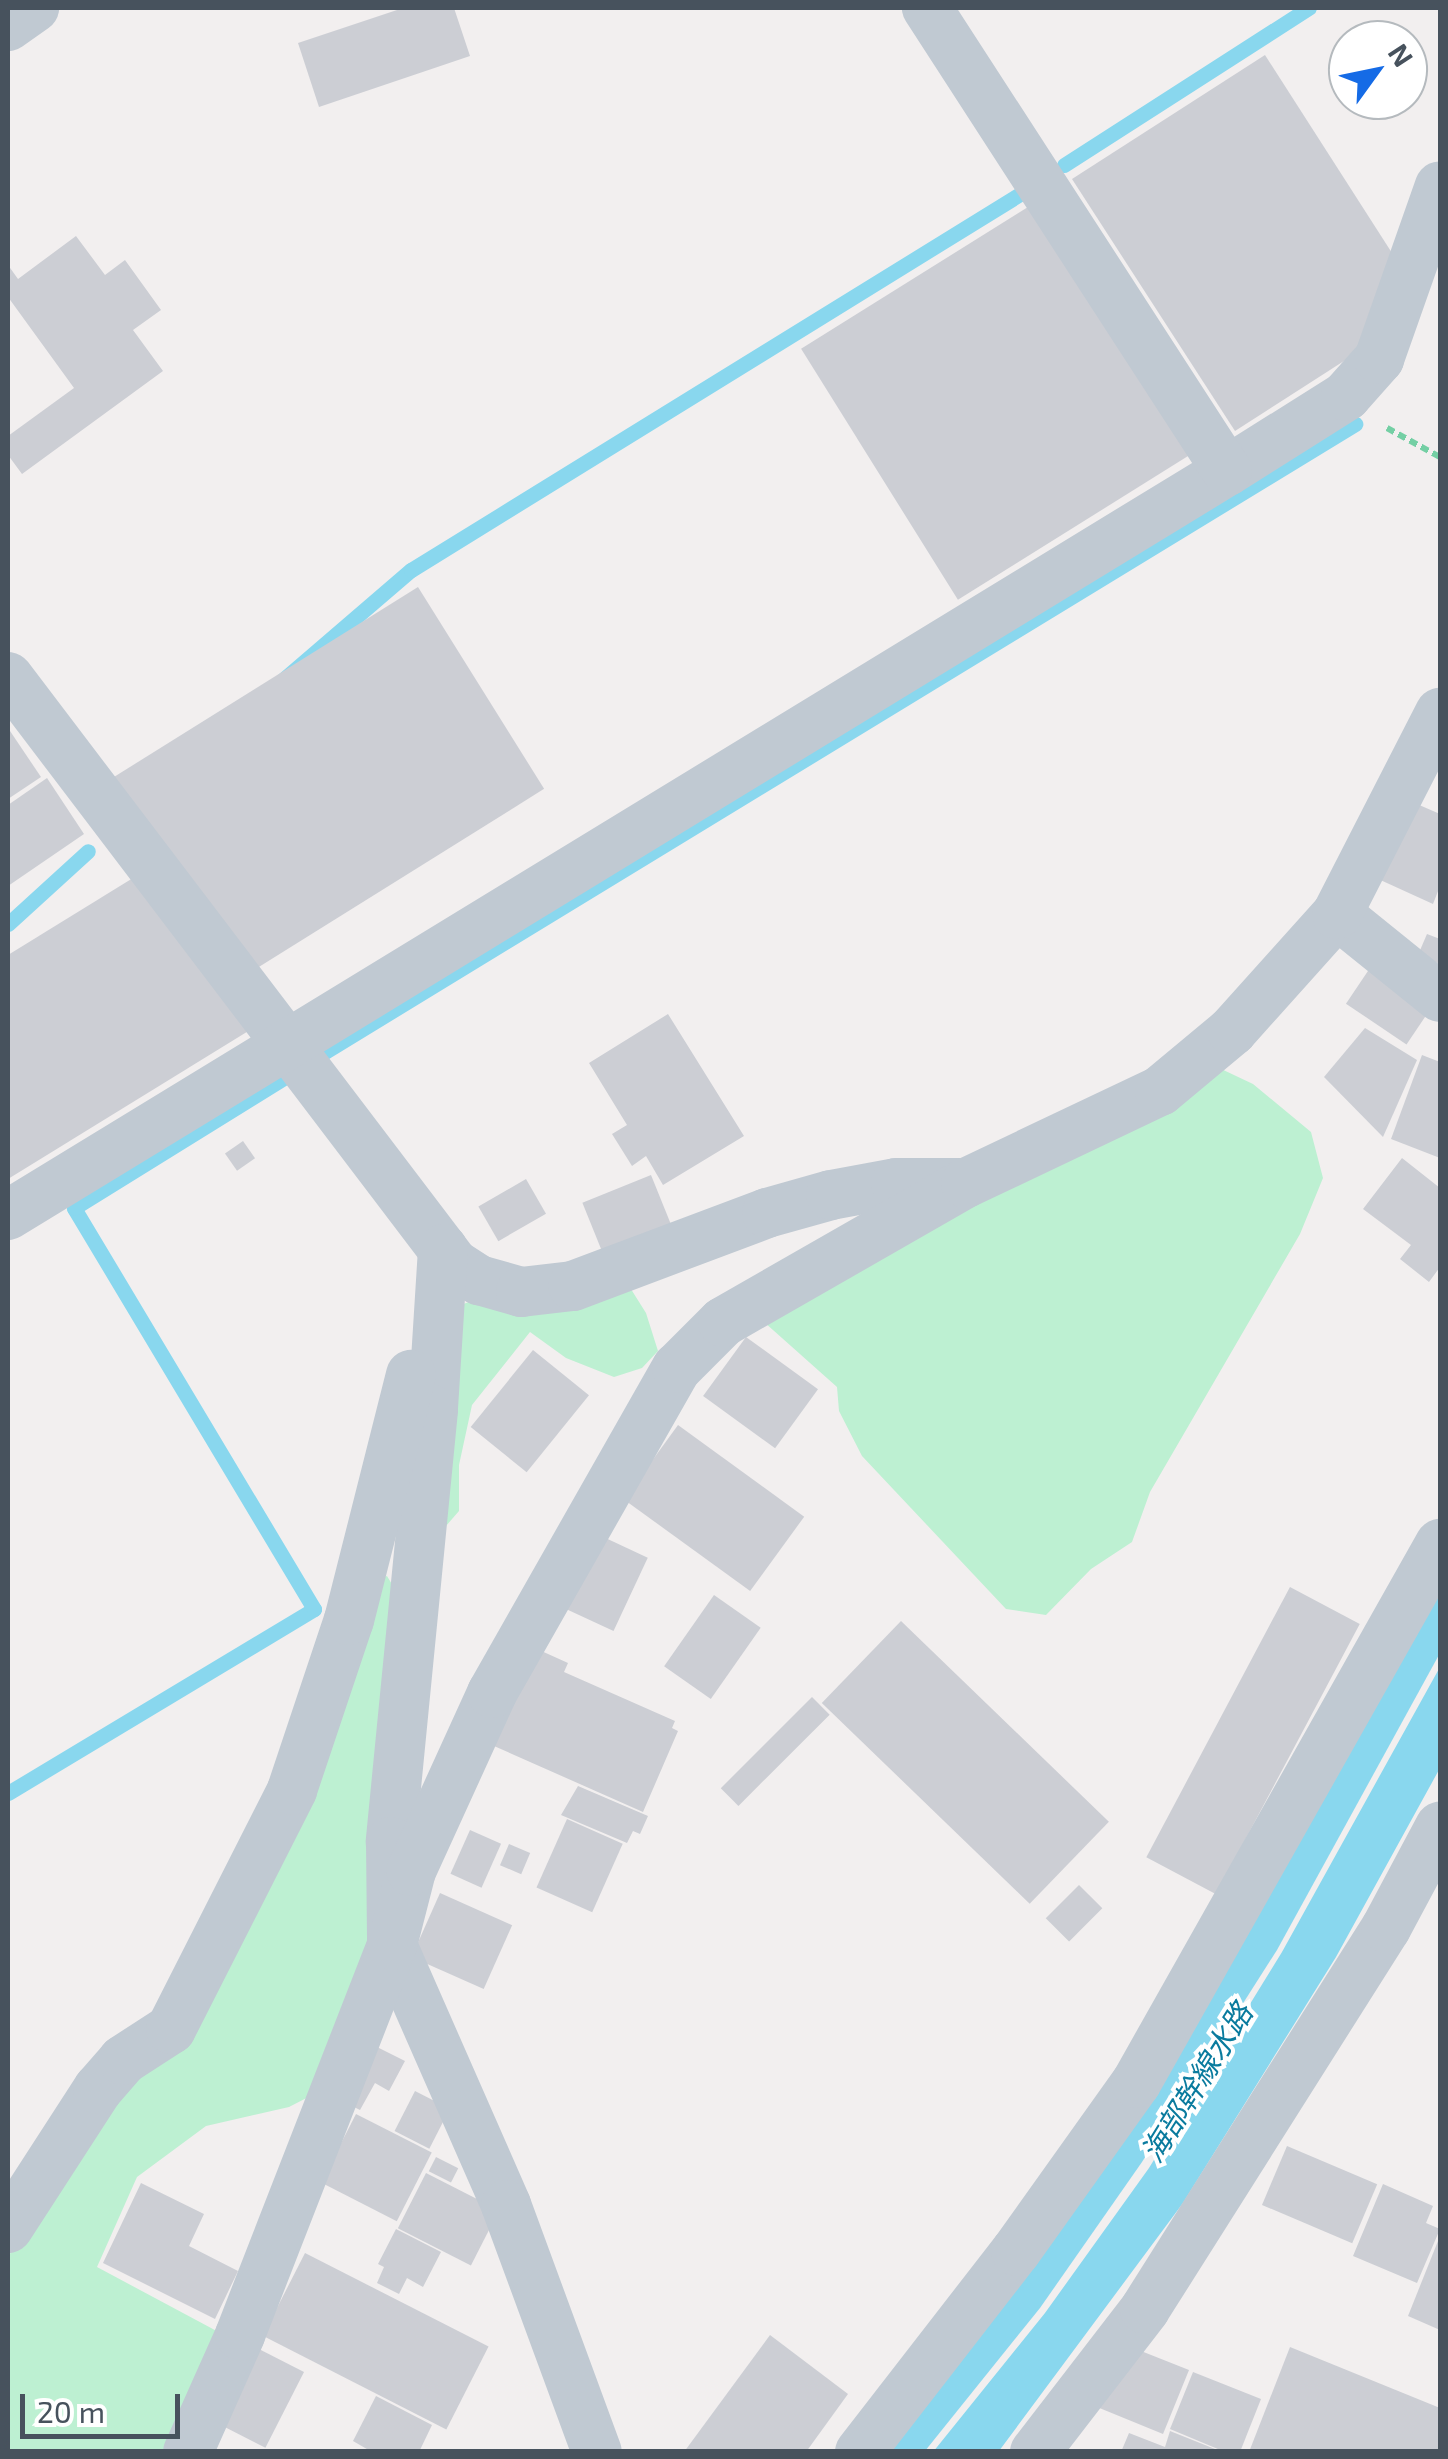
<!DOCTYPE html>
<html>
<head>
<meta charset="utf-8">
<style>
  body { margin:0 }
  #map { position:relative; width:1448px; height:2459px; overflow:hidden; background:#f2efef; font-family:"Exo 2","Noto Sans JP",sans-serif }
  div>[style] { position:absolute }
  .green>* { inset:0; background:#bdf0d2 }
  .water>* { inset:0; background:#89d7ee }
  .stream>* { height:15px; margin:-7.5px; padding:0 7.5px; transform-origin:7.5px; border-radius:7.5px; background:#89d7ee }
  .building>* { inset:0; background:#ccced4; transform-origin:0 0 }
  .path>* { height:6px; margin-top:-3px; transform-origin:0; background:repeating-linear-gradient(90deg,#74cfa4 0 8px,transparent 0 13px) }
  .minor>* { height:50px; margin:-25px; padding:0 25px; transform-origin:25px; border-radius:25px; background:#c0c9d2 }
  span { translate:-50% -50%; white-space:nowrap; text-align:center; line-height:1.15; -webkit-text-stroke:8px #fff; paint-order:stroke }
  .water-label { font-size:30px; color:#0a7b9e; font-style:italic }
  .frame { position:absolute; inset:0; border:10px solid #47525d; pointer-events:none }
  .north { position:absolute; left:1328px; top:20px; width:100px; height:100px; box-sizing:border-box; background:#fff; border:2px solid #b5babe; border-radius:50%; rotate:57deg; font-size:28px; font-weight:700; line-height:40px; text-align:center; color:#47525d }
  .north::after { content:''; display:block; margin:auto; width:35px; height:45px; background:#156be6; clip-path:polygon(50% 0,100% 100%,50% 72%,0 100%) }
  .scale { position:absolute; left:20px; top:2394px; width:160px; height:45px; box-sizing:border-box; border:5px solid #47525d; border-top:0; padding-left:12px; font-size:30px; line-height:35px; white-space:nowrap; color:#47525d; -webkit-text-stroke:8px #fff; paint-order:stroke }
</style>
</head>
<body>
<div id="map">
  <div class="green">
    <div style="clip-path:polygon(1217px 1067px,1253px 1084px,1311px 1132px,1323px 1178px,1300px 1234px,1150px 1492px,1132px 1542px,1091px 1569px,1046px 1615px,1006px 1609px,862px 1456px,839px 1411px,837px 1387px,764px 1322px)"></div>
    <div style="clip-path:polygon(624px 1278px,646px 1313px,658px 1351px,642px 1368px,614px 1377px,566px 1358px,530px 1332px,472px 1405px,459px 1465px,459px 1511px,439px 1534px,461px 1305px,484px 1296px)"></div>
    <div style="clip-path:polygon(387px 1576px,396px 1591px,372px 1953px,324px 2089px,289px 2107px,206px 2126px,137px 2177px,97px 2267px,226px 2336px,171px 2451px,8px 2451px,8px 2257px,96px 2114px,132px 2074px,374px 1581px)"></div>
  </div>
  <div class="water">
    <div style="clip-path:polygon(1440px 1580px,1440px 1653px,1277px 1950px,1142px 2162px,1040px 2308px,925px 2451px,881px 2452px)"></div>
    <div style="clip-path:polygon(1440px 1667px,1440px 1768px,1336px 1957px,1183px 2203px,999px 2451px,933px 2452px,1045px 2313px,1149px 2168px,1282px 1952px)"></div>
  </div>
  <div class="stream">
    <div style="left:1064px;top:165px;width:291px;rotate:-32.7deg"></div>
    <div style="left:134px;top:808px;width:365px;rotate:-40.7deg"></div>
    <div style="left:411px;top:570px;width:722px;rotate:-31.69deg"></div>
    <div style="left:8px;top:924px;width:108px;rotate:-42.4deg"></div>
    <div style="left:323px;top:1053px;width:1209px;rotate:-31.36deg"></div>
    <div style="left:8px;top:1793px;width:357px;rotate:-31deg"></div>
    <div style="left:314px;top:1609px;width:467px;rotate:-120.9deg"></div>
    <div style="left:74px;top:1208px;width:245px;rotate:-31.8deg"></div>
  </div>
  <div class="building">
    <div style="clip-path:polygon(403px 8px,454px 8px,470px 56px,319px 107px,298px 43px)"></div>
    <div style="clip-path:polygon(1265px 55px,1392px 253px,1358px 352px,1235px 431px,1072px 179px)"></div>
    <div style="left:1036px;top:202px;width:296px;height:277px;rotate:58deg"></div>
    <div style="clip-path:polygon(76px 236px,105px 275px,125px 260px,161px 310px,133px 330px,163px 371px,22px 474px,8px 455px,8px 436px,74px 388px,8px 297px,8px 265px,18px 279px)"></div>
    <div style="left:418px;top:587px;width:238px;height:368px;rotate:58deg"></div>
    <div style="clip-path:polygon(8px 728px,41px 777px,8px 799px)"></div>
    <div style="clip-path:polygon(47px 778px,84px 834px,8px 886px,8px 805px)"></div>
    <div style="clip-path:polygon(1410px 801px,1440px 814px,1440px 886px,1433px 904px,1376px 878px)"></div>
    <div style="clip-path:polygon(133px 878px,250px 1030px,8px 1179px,8px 955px)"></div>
    <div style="clip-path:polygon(1427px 934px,1440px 939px,1440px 964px,1418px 955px)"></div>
    <div style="left:1370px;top:968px;width:73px;height:43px;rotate:34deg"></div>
    <div style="clip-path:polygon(668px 1014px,744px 1136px,663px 1185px,646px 1156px,632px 1166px,612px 1134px,627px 1125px,589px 1063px)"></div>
    <div style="clip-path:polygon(1365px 1028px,1417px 1060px,1383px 1137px,1324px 1077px)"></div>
    <div style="clip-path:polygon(1422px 1055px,1440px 1062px,1440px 1158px,1391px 1139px)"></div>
    <div style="left:243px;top:1141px;width:21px;height:22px;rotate:55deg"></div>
    <div style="clip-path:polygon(1402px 1158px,1440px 1188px,1440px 1267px,1429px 1282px,1400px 1259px,1411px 1245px,1363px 1209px)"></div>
    <div style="left:651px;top:1175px;width:58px;height:74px;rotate:68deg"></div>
    <div style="left:526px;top:1179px;width:40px;height:55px;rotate:60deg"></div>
    <div style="left:746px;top:1337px;width:89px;height:73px;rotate:36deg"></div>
    <div style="left:533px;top:1350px;width:72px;height:99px;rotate:39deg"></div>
    <div style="left:678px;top:1425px;width:156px;height:92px;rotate:36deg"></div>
    <div style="left:597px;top:1534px;width:56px;height:81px;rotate:25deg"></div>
    <div style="left:1290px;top:1587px;width:79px;height:306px;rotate:28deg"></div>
    <div style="left:714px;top:1595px;width:57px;height:87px;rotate:35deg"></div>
    <div style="left:901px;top:1621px;width:289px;height:114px;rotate:44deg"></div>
    <div style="clip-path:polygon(537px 1649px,568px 1663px,564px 1672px,675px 1721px,672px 1728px,678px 1731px,643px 1812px,494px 1746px)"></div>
    <div style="left:812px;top:1697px;width:25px;height:129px;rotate:45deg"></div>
    <div style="clip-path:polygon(578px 1786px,648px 1816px,640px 1834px,633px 1831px,627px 1843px,561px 1815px)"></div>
    <div style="left:567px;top:1819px;width:61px;height:75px;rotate:24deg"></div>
    <div style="left:470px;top:1830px;width:34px;height:48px;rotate:24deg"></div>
    <div style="left:509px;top:1844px;width:23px;height:23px;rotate:23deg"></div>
    <div style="left:1079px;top:1885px;width:33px;height:47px;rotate:45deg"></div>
    <div style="left:440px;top:1893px;width:79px;height:70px;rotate:24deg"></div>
    <div style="clip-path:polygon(375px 2046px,405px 2061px,389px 2091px,375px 2083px,360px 2110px,346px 2103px)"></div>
    <div style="left:415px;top:2091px;width:39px;height:45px;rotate:27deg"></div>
    <div style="left:356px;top:2114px;width:85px;height:77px;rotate:27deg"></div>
    <div style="left:1287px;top:2146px;width:98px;height:64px;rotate:23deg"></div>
    <div style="left:436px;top:2157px;width:25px;height:16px;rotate:27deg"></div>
    <div style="left:426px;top:2173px;width:82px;height:62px;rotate:27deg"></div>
    <div style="clip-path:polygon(141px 2183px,204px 2214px,189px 2246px,238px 2271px,215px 2319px,103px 2263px)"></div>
    <div style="clip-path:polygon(1383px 2184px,1433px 2206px,1426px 2223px,1440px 2229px,1417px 2283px,1353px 2256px)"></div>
    <div style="clip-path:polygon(396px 2229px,441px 2252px,423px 2287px,407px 2278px,399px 2294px,377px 2283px,384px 2267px,378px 2264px)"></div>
    <div style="clip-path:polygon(1440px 2236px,1440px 2330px,1408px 2316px)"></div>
    <div style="left:305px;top:2253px;width:206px;height:93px;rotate:27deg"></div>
    <div style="clip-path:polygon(770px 2335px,848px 2394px,806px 2452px,684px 2452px)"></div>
    <div style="left:255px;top:2347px;width:55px;height:85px;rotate:27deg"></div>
    <div style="clip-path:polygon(1290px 2347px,1440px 2408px,1440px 2452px,1249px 2452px)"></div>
    <div style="clip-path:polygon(1136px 2349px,1189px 2370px,1163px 2434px,1097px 2407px)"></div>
    <div style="clip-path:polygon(1193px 2372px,1261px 2399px,1240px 2452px,1225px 2452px,1170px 2429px)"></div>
    <div style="clip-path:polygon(376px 2396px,432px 2425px,419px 2452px,372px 2452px,353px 2441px)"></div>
    <div style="clip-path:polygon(1170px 2431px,1220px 2451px,1220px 2452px,1121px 2452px,1129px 2433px,1165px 2447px)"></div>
  </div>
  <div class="path">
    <div style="left:1387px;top:428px;width:60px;rotate:28.7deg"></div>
  </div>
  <div class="minor">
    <div style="left:8px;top:26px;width:32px;rotate:-35deg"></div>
    <div style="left:1227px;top:471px;width:141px;rotate:-32.2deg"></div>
    <div style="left:1346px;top:396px;width:50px;rotate:-48.3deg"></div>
    <div style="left:1379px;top:359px;width:183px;rotate:-70.6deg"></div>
    <div style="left:8px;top:677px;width:737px;rotate:52.77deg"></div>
    <div style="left:454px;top:1264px;width:30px;rotate:33deg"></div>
    <div style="left:479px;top:1280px;width:44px;rotate:15.9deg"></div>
    <div style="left:521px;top:1292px;width:52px;rotate:-6.6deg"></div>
    <div style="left:573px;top:1286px;width:207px;rotate:-20.6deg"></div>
    <div style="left:767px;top:1213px;width:66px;rotate:-15.7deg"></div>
    <div style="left:831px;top:1195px;width:66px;rotate:-10.5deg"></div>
    <div style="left:896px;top:1183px;width:65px"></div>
    <div style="left:1337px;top:914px;width:132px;rotate:38.9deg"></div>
    <div style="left:8px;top:1215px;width:1428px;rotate:-31.4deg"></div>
    <div style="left:1227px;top:471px;width:552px;rotate:-122.94deg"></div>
    <div style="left:443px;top:1249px;width:161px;rotate:93.6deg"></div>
    <div style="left:433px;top:1410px;width:434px;rotate:95.6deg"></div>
    <div style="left:391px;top:1842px;width:103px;rotate:89.4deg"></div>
    <div style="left:392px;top:1945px;width:284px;rotate:66.3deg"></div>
    <div style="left:506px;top:2205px;width:263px;rotate:69.8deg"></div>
    <div style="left:8px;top:2228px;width:166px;rotate:-57.1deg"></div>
    <div style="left:98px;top:2089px;width:38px;rotate:-49deg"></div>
    <div style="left:123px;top:2060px;width:57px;rotate:-32.9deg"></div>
    <div style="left:171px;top:2029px;width:268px;rotate:-63.1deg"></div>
    <div style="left:292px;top:1790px;width:179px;rotate:-71.5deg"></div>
    <div style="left:349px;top:1620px;width:253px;rotate:-75.8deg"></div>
    <div style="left:188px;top:2452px;width:128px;rotate:-66deg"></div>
    <div style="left:240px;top:2335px;width:419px;rotate:-68.7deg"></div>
    <div style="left:392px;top:1945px;width:76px;rotate:-75.6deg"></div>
    <div style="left:411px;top:1871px;width:196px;rotate:-65.5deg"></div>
    <div style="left:492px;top:1693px;width:374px;rotate:-60.4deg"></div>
    <div style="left:677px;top:1368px;width:65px;rotate:-45deg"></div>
    <div style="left:723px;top:1322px;width:280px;rotate:-29.8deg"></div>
    <div style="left:966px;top:1183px;width:215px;rotate:-25.4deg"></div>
    <div style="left:1160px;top:1091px;width:94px;rotate:-39.8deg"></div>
    <div style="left:1232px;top:1031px;width:157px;rotate:-48.1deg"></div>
    <div style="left:1337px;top:914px;width:226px;rotate:-62.9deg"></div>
    <div style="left:860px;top:2452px;width:254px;rotate:-52.2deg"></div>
    <div style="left:1016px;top:2251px;width:206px;rotate:-54.5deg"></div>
    <div style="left:1136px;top:2083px;width:619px;rotate:-60.58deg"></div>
    <div style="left:1035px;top:2452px;width:180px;rotate:-52.4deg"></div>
    <div style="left:1145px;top:2309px;width:451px;rotate:-57.7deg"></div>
    <div style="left:1386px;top:1928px;width:115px;rotate:-61.9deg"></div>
  </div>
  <div class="water-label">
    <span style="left:1196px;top:2082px;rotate:-58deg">海部幹線水路</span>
  </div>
  <div class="frame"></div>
  <div class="north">N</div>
  <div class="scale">20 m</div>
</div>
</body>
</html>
